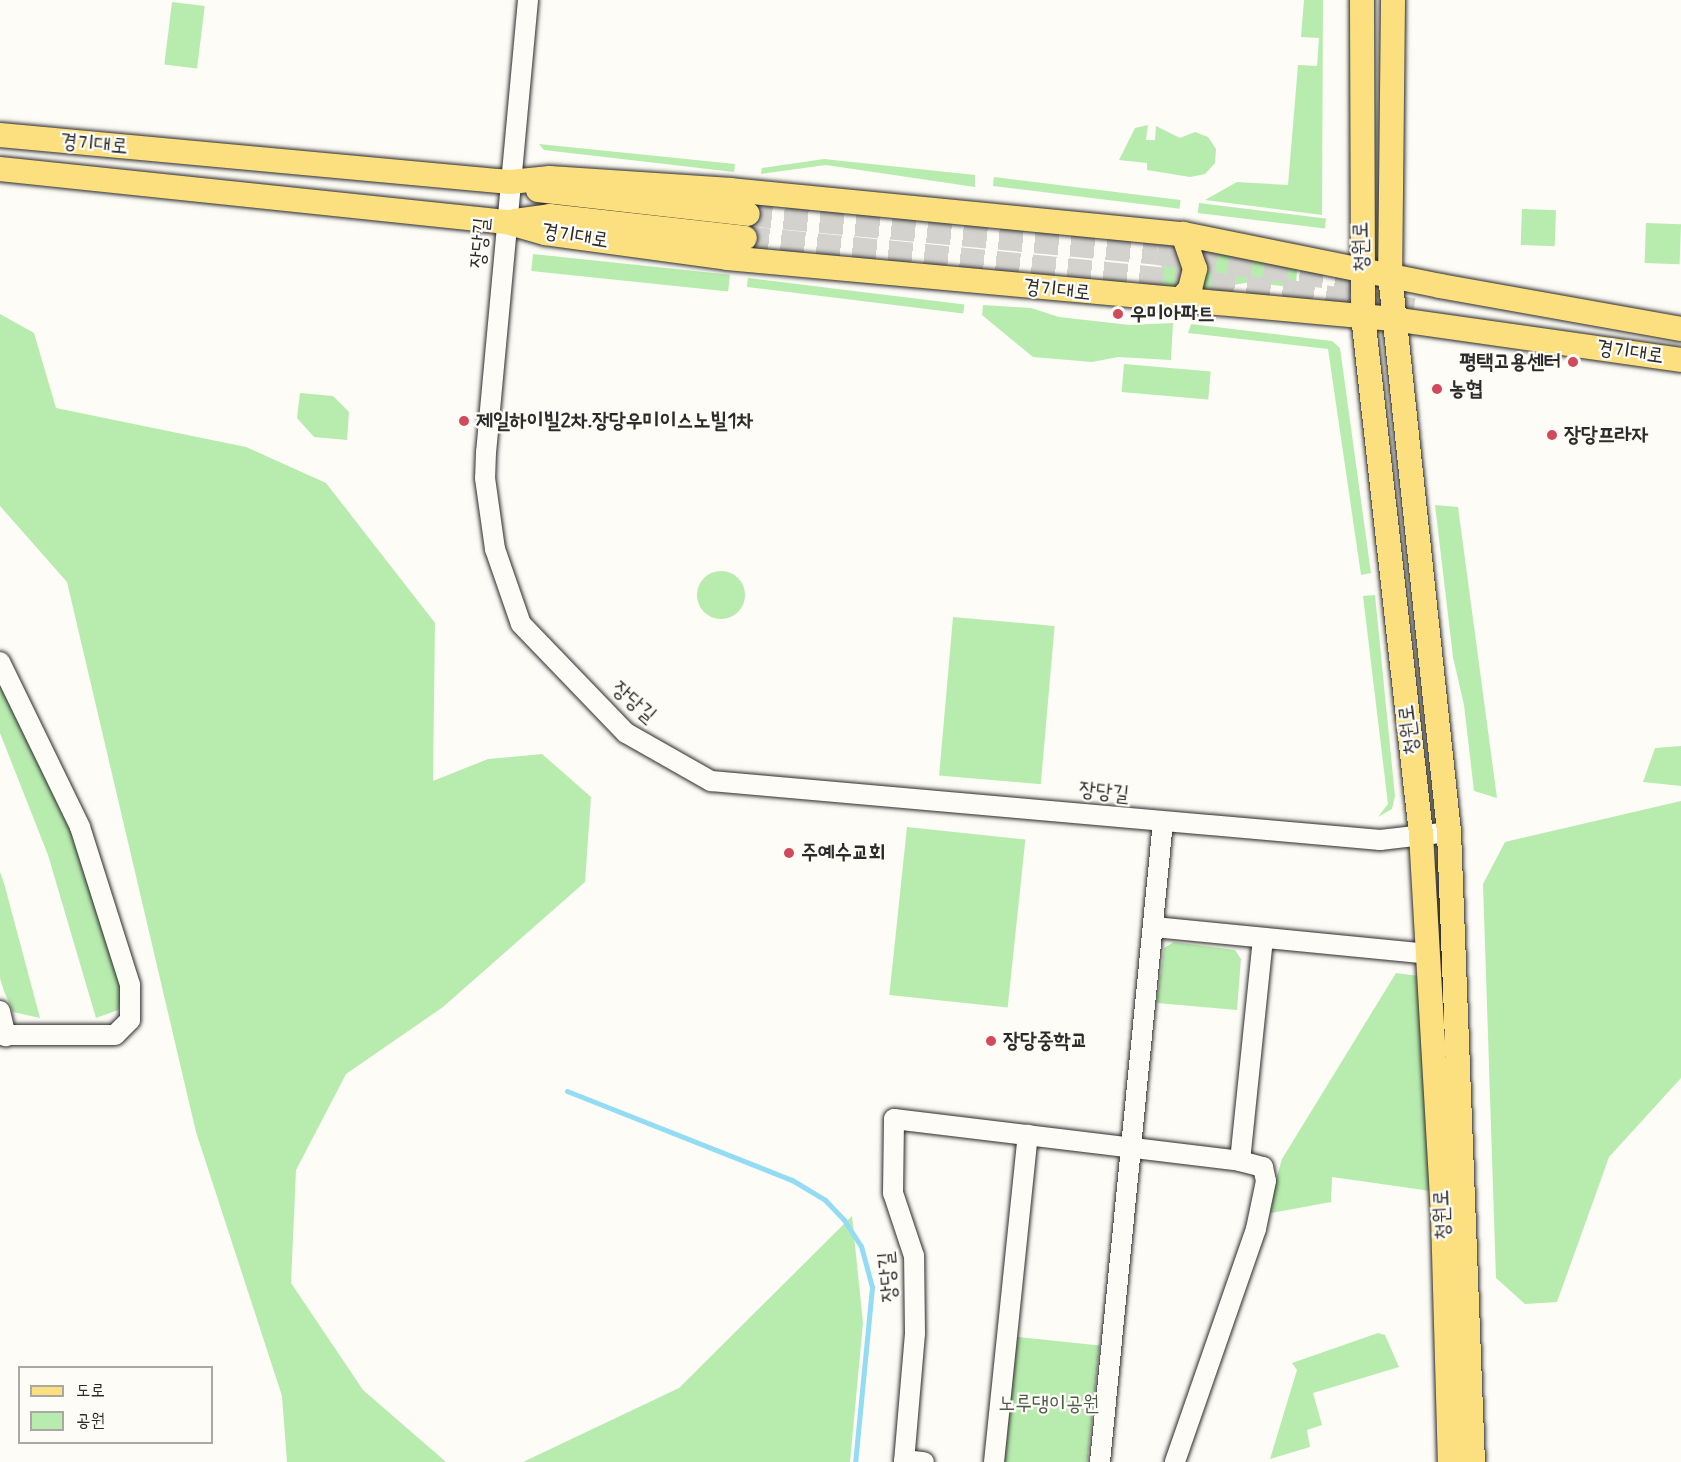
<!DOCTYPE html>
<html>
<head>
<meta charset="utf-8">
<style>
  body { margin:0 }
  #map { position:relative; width:1681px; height:1462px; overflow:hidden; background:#fdfcf7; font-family:Mynerve,"Poor Story",sans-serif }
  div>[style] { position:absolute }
  .green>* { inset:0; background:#b7ecae; transform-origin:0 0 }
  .round { border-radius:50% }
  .stream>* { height:5px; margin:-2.5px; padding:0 2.5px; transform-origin:2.5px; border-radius:2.5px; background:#93dcf4 }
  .major-tunnel>* { height:24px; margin-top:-12px; transform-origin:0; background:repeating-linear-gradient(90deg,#d3d2ce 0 24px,transparent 0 36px) }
  .roads { filter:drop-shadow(0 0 2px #2b2b2b) drop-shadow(0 0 2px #2b2b2b) }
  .minor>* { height:20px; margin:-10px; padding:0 10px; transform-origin:10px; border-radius:10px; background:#fdfcf7 }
  .major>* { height:24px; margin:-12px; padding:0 12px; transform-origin:12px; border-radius:12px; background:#fce080 }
  .dots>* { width:16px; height:16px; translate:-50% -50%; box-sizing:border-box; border:3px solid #fdfcf7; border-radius:50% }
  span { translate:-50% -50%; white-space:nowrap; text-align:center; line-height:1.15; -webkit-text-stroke:4.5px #fdfcf7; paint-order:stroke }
  .street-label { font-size:21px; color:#2b2b2b }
  .poi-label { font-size:21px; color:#2b2b2b; font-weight:700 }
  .left { translate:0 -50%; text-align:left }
  .right { translate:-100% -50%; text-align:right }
  .park-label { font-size:21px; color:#4e5b4c }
  .legend { position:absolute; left:18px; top:1366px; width:195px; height:78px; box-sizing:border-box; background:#fdfcf7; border:2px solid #a9a8a5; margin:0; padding:8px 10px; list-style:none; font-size:18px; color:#2b2b2b }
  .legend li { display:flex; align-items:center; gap:12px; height:30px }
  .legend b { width:30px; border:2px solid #a9a8a5 }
</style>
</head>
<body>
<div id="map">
  <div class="green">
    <div style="clip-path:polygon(1304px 0,1323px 0,1322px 215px,1205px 200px,1237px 182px,1288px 185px,1298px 65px,1317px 66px,1319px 38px,1301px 37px)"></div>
    <div style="left:172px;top:2px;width:33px;height:63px;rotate:7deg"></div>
    <div style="clip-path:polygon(1148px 125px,1146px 140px,1155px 140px,1156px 126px,1180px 138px,1195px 132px,1208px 137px,1216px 149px,1215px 163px,1205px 174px,1190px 177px,1147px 170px,1147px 163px,1119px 160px,1135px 128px)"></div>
    <div style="clip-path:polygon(539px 144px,735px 164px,734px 172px,544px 150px)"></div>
    <div style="clip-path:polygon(824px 159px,975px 175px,975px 187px,826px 165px,761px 174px,762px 168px)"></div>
    <div style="left:994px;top:177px;width:188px;height:9px;rotate:7deg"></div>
    <div style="left:1199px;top:203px;width:128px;height:10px;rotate:7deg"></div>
    <div style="left:1522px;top:209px;width:34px;height:36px;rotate:2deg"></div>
    <div style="left:1646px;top:223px;width:35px;height:40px;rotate:2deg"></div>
    <div style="clip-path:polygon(1164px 242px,1177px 244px,1190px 270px,1174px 292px,1159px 292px)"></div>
    <div style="clip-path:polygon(1195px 245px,1297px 269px,1296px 288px,1251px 282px,1197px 291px)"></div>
    <div style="left:533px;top:254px;width:198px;height:17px;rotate:6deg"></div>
    <div style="left:748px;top:278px;width:218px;height:9px;rotate:7deg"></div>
    <div style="clip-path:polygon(983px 305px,1031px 308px,1059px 317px,1130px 325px,1173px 323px,1171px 360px,1118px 357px,1092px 362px,1033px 357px,982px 315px)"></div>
    <div style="clip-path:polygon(0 314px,34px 333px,56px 408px,246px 447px,326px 483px,435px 623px,433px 781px,488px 759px,542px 754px,591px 797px,585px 882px,443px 1007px,346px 1074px,296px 1170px,291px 1283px,363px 1390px,446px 1462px,287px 1462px,282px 1396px,196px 1132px,67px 582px,0 506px)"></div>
    <div style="clip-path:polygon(1191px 324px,1332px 341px,1340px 348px,1371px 573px,1361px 575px,1328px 349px,1188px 333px)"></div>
    <div style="left:1124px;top:364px;width:87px;height:28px;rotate:5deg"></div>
    <div style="clip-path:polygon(300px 393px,333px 396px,349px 412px,347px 440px,314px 437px,297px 418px)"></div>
    <div style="clip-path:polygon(1435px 505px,1458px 507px,1497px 798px,1474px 791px,1464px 705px,1453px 657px)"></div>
    <div class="round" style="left:697px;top:571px;width:48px;height:48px"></div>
    <div style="clip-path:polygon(1375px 595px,1395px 796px,1392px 809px,1378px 817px,1388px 804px,1363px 596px)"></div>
    <div style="left:953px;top:617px;width:102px;height:159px;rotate:5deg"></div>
    <div style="clip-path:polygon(0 683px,75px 836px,123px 992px,118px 1010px,96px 1018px,48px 855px,0 733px)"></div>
    <div style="clip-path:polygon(1681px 746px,1681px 786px,1643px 782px,1655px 748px)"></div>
    <div style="clip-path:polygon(1681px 801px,1681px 1078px,1609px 1157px,1557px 1302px,1525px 1304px,1496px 1278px,1483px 884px,1505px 842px)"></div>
    <div style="left:907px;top:827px;width:119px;height:169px;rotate:6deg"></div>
    <div style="clip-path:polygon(0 872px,4px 883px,40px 1018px,13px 1012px,4px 991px,0 978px)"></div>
    <div style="clip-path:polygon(1174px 942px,1235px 950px,1241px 959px,1237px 1010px,1157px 1003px,1164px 948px)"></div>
    <div style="clip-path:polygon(1396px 973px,1419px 976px,1431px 1191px,1332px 1177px,1331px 1202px,1266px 1214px,1282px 1159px)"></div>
    <div style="clip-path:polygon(852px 1216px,863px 1323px,850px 1462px,523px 1462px,679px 1388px)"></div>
    <div style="clip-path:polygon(1378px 1333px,1385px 1335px,1399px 1367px,1313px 1393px,1322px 1425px,1307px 1430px,1310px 1447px,1270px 1459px,1297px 1370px,1292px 1363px)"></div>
    <div style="left:1010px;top:1336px;width:90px;height:127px;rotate:6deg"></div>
  </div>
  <div class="stream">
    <div style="left:567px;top:1091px;width:242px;rotate:21.6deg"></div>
    <div style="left:792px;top:1180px;width:39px;rotate:31deg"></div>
    <div style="left:825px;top:1200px;width:28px;rotate:46deg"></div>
    <div style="left:844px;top:1220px;width:31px;rotate:57deg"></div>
    <div style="left:861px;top:1246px;width:42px;rotate:75deg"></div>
    <div style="left:872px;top:1287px;width:176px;rotate:95.5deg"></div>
  </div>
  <div class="major-tunnel">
    <div style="left:748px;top:214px;width:411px;rotate:5.4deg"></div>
    <div style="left:1157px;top:253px;width:217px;rotate:7.9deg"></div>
    <div style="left:745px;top:238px;width:548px;rotate:5.66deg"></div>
    <div style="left:1290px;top:292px;width:125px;rotate:8.3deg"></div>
  </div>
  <div class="roads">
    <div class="minor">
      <div style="left:528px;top:0;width:454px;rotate:95.3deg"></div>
      <div style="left:486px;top:452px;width:26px;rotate:92deg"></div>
      <div style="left:485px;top:478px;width:72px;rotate:82deg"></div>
      <div style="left:495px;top:549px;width:79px;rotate:70.9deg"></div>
      <div style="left:521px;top:624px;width:151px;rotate:46.1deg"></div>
      <div style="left:626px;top:733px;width:98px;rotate:29.5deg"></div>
      <div style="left:711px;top:781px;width:672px;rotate:5.04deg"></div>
      <div style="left:1380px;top:840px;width:69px;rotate:-6.6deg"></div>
      <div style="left:0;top:662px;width:183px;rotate:64.1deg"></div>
      <div style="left:80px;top:827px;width:166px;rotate:72.4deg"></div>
      <div style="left:130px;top:985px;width:35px;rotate:90deg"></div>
      <div style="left:130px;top:1020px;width:21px;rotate:135deg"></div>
      <div style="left:115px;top:1035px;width:115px;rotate:180deg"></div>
      <div style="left:1154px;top:927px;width:276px;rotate:5.6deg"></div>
      <div style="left:0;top:1011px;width:26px;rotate:77deg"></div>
      <div style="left:1240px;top:1161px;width:224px;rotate:-84.1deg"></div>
      <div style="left:904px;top:1460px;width:20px;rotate:6deg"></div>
      <div style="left:904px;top:1462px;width:129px;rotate:-85.1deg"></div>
      <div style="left:915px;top:1333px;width:77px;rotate:-90.7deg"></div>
      <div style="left:914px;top:1256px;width:66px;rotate:-108.4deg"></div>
      <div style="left:893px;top:1193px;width:74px;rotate:-89.2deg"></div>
      <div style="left:894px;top:1119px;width:349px;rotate:6.9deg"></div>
      <div style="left:1240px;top:1161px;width:24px;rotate:15deg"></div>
      <div style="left:1263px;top:1167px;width:14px;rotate:78deg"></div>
      <div style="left:1266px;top:1181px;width:49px;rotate:101.8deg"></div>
      <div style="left:1256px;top:1229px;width:247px;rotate:109.2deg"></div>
      <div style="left:994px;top:1462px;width:329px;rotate:-84.1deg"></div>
      <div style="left:1100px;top:1462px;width:643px;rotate:-84.38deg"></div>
    </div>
    <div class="major">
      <div style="left:1362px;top:0;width:316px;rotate:89.8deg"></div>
      <div style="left:1363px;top:316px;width:521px;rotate:83.61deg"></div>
      <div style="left:1421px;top:834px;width:383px;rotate:86.7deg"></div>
      <div style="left:1443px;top:1216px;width:246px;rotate:88.4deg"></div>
      <div style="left:1393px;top:0;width:275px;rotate:90.6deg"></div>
      <div style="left:1390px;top:275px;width:560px;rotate:83.95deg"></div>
      <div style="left:1449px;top:832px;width:630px;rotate:87.82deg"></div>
      <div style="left:0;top:135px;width:512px;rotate:5.27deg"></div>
      <div style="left:510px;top:182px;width:40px;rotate:-5.7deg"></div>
      <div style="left:550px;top:178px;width:181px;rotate:3.8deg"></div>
      <div style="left:731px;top:190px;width:454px;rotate:5.6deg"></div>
      <div style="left:1183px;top:234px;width:262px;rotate:11.4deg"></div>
      <div style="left:1440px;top:286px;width:245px;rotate:10.1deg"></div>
      <div style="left:0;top:169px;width:509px;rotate:5.98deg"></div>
      <div style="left:506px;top:222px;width:41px;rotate:15.8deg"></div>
      <div style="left:545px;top:233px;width:184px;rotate:7.8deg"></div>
      <div style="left:727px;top:258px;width:669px;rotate:5.23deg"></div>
      <div style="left:1393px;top:319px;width:291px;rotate:8.1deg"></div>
      <div style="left:538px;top:190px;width:211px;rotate:6.5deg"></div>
      <div style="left:515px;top:221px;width:35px;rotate:-8deg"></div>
      <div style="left:550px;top:216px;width:196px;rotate:6.4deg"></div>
      <div style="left:1178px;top:302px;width:18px;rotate:-47deg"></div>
      <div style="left:1190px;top:289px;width:21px;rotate:-76deg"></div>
      <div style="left:1195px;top:269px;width:37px;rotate:-109deg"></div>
    </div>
  </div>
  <div class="dots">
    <div style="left:1118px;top:314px;background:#d1495b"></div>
    <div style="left:1573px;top:362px;background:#d1495b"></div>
    <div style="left:1437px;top:389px;background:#d1495b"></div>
    <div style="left:464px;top:421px;background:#d1495b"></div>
    <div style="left:1552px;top:435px;background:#d1495b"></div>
    <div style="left:789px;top:853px;background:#d1495b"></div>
    <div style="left:991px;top:1041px;background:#d1495b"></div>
  </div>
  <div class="street-label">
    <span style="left:94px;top:144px;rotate:5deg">경기대로</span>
    <span style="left:575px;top:236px;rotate:9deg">경기대로</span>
    <span style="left:480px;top:243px;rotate:-85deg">장당길</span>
    <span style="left:1361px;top:247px;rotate:-91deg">청원로</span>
    <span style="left:1057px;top:290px;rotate:6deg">경기대로</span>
    <span style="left:1630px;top:352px;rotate:8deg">경기대로</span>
    <span style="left:634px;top:702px;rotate:41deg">장당길</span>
    <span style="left:1409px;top:730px;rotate:-97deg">청원로</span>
    <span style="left:1104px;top:792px;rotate:6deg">장당길</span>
    <span style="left:1442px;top:1215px;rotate:-92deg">청원로</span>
    <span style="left:888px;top:1277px;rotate:-95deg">장당길</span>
  </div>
  <div class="poi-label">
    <span class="left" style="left:1130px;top:314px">우미아파트</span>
    <span class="right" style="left:1561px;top:362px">평택고용센터</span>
    <span class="left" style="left:1449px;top:389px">농협</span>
    <span class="left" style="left:476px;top:421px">제일하이빌2차.장당우미이스노빌1차</span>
    <span class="left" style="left:1564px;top:435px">장당프라자</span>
    <span class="left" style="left:801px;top:853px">주예수교회</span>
    <span class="left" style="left:1003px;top:1041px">장당중학교</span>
  </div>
  <div class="park-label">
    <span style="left:1049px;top:1404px">노루댕이공원</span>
  </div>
  <ul class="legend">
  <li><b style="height:8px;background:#fce080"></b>도로</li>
  <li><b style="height:16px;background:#b7ecae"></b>공원</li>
  </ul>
</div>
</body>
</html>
